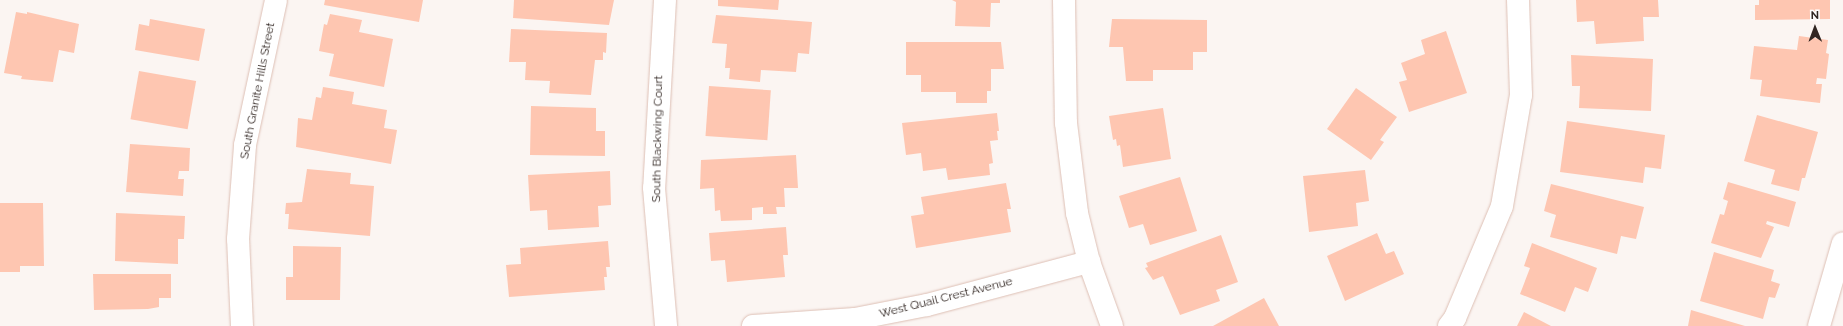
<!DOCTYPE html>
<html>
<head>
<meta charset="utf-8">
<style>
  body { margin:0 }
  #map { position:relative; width:1843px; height:326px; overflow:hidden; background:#fbf5f2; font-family:Raleway,sans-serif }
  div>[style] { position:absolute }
  .building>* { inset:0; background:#fec6b1; transform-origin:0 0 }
  .roads { filter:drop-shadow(0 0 1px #ddbfb4) drop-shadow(0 0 1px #ddbfb4) }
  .minor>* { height:22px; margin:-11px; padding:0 11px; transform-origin:11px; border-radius:11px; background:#fff }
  span { translate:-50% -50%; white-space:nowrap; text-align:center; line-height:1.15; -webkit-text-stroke:3px #fff; paint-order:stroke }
  .street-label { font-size:12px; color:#312622 }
  .north { position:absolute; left:1795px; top:8px; width:40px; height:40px; -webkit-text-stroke:3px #fff; paint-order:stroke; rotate:359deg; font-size:11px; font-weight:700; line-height:16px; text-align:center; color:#312622 }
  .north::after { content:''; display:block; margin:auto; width:14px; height:18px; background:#312622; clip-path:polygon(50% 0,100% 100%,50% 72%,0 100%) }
</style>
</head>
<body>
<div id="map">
  <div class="building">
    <div style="clip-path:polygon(325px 0,423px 0,419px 22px,324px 5px)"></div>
    <div style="clip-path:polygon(514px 0,614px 0,609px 25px,513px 18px)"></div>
    <div style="clip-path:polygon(718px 0,779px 0,778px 10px,718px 6px)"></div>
    <div style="clip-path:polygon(952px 0,1000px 0,1000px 3px,991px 3px,990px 27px,955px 26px,956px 2px)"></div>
    <div style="clip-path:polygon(1576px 0,1658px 0,1659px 17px,1643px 17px,1644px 41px,1596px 44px,1594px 21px,1577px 22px)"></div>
    <div style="clip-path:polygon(1759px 0,1830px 0,1830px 19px,1755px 20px,1755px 5px,1759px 5px)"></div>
    <div style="clip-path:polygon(16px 12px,27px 14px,27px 12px,79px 24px,74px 53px,59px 50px,53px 82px,21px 79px,22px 76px,4px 73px)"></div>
    <div style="clip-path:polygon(330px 14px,362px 20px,359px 32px,393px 39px,384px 87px,329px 76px,334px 54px,319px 51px,324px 24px,327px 25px)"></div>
    <div style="clip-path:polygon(716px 15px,812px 22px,809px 54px,798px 53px,796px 72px,761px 70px,760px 82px,729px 79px,730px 68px,725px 68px,727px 44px,712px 43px)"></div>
    <div style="clip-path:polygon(150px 19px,205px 29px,199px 61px,135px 50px,139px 24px,149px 26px)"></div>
    <div style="clip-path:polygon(1112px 19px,1207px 20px,1207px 52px,1193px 52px,1193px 70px,1153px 70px,1153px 81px,1126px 81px,1123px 47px,1109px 47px)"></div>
    <div style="clip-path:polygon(511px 29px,607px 33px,606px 53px,603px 52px,603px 60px,595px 60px,591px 95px,549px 93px,550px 81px,525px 80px,526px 62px,509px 62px)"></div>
    <div style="clip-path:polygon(1446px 31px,1467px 93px,1409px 112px,1399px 82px,1407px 80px,1401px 63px,1425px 54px,1421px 40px)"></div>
    <div style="clip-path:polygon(1799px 36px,1828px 40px,1826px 53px,1829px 54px,1826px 79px,1817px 78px,1816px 84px,1822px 84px,1820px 103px,1760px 96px,1762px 80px,1750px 79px,1754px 46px,1797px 50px)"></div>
    <div style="clip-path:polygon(906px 42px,1001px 42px,1004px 69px,991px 69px,991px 91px,987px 91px,987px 103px,956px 103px,956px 92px,921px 92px,921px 75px,906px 75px)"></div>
    <div style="clip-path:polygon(1571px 55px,1653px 59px,1651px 111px,1579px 108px,1580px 86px,1572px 86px)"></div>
    <div style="left:139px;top:71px;width:58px;height:49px;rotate:10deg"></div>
    <div style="left:709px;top:86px;width:62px;height:50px;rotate:4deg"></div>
    <div style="clip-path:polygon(323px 87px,354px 92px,352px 104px,387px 110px,384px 128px,397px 130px,391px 164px,296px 147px,298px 118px,312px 120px,316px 97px,321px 98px)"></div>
    <div style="clip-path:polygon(1356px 88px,1397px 117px,1380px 140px,1384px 142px,1371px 160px,1327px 129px)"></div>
    <div style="clip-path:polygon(531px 106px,596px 108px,596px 131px,605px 131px,605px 156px,530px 155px)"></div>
    <div style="clip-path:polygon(1163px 108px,1171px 159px,1123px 167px,1120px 145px,1117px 146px,1116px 139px,1113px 140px,1109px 116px)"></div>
    <div style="clip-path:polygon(997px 113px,999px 131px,997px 131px,998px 140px,990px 141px,993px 163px,989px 164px,990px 175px,948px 180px,946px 168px,923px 171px,921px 153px,906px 155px,902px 123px)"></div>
    <div style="clip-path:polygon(1757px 115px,1818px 132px,1805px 178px,1802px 178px,1799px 191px,1771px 184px,1775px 170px,1744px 161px)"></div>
    <div style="clip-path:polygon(1567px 121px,1665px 135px,1661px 169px,1645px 167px,1643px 183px,1560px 172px)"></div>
    <div style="clip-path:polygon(130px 144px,190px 148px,189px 171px,179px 171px,178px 179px,184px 179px,183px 196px,126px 192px)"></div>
    <div style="clip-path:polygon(796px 155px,798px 188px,784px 188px,785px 207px,776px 207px,777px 214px,763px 214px,763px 207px,752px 208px,752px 220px,721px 221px,720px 210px,715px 211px,714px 188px,700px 189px,701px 160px)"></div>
    <div style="clip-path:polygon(307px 169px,351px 173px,350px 184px,374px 186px,370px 236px,288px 229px,289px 214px,285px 214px,286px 203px,302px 202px)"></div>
    <div style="clip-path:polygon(1365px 170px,1369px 201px,1356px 203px,1358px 226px,1309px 232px,1303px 176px)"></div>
    <div style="clip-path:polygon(610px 171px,611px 205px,598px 206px,599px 227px,548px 230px,547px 210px,530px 211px,528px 175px)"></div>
    <div style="clip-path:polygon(1180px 177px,1197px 231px,1150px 245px,1143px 224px,1129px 228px,1119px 196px)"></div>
    <div style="clip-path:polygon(1728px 182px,1796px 202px,1789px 227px,1767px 221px,1766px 224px,1774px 227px,1761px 258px,1711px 243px,1720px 214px,1724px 215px,1728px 201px,1723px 199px)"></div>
    <div style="clip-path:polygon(1006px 183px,1011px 209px,1007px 209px,1011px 232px,916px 248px,911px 216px,924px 214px,921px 197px)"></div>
    <div style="clip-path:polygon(1551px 184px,1644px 207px,1636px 239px,1621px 236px,1617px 254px,1550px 237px,1556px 215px,1544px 211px)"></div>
    <div style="clip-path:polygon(0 203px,43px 203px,44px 266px,20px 266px,20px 272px,0 272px)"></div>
    <div style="clip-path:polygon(116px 213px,185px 216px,184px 239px,178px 239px,178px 264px,115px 261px)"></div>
    <div style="clip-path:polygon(786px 227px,788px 255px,783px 255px,785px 277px,727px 282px,725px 260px,711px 261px,709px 233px)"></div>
    <div style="clip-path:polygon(1377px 233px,1386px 254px,1394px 251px,1404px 274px,1345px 301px,1327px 256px)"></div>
    <div style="clip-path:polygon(1221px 235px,1238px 282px,1216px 290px,1220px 301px,1180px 315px,1163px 276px,1153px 280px,1145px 268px,1148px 267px,1146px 263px)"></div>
    <div style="clip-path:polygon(608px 241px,610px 267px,606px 267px,607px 277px,604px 277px,605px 290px,509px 297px,506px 265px,521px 264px,520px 248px)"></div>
    <div style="clip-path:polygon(1532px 243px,1597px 268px,1588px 292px,1575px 287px,1565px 312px,1520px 294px,1530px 268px,1524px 266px)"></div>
    <div style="clip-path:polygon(293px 246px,341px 247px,340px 300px,286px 300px,286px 277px,293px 277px)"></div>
    <div style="clip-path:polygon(1714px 252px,1774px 270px,1771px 281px,1780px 284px,1775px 298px,1769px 297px,1763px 319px,1700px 301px)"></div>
    <div style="clip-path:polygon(93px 274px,171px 274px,171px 298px,159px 298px,159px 307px,148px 309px,94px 310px)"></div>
    <div style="clip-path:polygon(1264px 298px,1279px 326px,1213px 326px)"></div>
    <div style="clip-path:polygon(1691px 310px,1745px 326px,1688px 326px)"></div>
    <div style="clip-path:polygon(1524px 312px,1551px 326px,1517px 326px)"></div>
  </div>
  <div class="roads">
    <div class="minor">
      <div style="left:665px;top:0;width:188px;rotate:93.3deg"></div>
      <div style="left:654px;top:188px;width:139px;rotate:85deg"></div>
      <div style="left:1064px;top:0;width:123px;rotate:89.1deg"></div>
      <div style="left:1066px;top:123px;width:91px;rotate:83deg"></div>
      <div style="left:1077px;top:213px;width:50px;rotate:76.2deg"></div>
      <div style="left:1089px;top:262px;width:68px;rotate:70.2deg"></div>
      <div style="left:242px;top:326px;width:87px;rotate:-92.6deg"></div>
      <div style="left:238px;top:239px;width:94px;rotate:-85.7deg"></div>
      <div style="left:245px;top:145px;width:148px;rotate:-77.9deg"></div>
      <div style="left:753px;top:326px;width:102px;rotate:-3.9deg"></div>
      <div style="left:855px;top:319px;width:73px;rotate:-11deg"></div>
      <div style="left:927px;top:305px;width:168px;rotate:-14.9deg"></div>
      <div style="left:1449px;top:326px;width:10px;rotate:-53deg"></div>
      <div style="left:1455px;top:318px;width:121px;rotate:-67.2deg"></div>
      <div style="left:1502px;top:206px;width:113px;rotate:-80.3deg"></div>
      <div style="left:1521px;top:95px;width:95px;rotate:-91.8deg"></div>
      <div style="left:1819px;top:326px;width:86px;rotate:-73.9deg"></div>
    </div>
  </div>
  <div class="street-label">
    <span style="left:258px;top:91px;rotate:-79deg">South Granite Hills Street</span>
    <span style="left:658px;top:139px;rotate:-89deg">South Blackwing Court</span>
    <span style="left:946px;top:298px;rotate:-14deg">West Quail Crest Avenue</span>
  </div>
  <div class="north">N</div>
</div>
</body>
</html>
